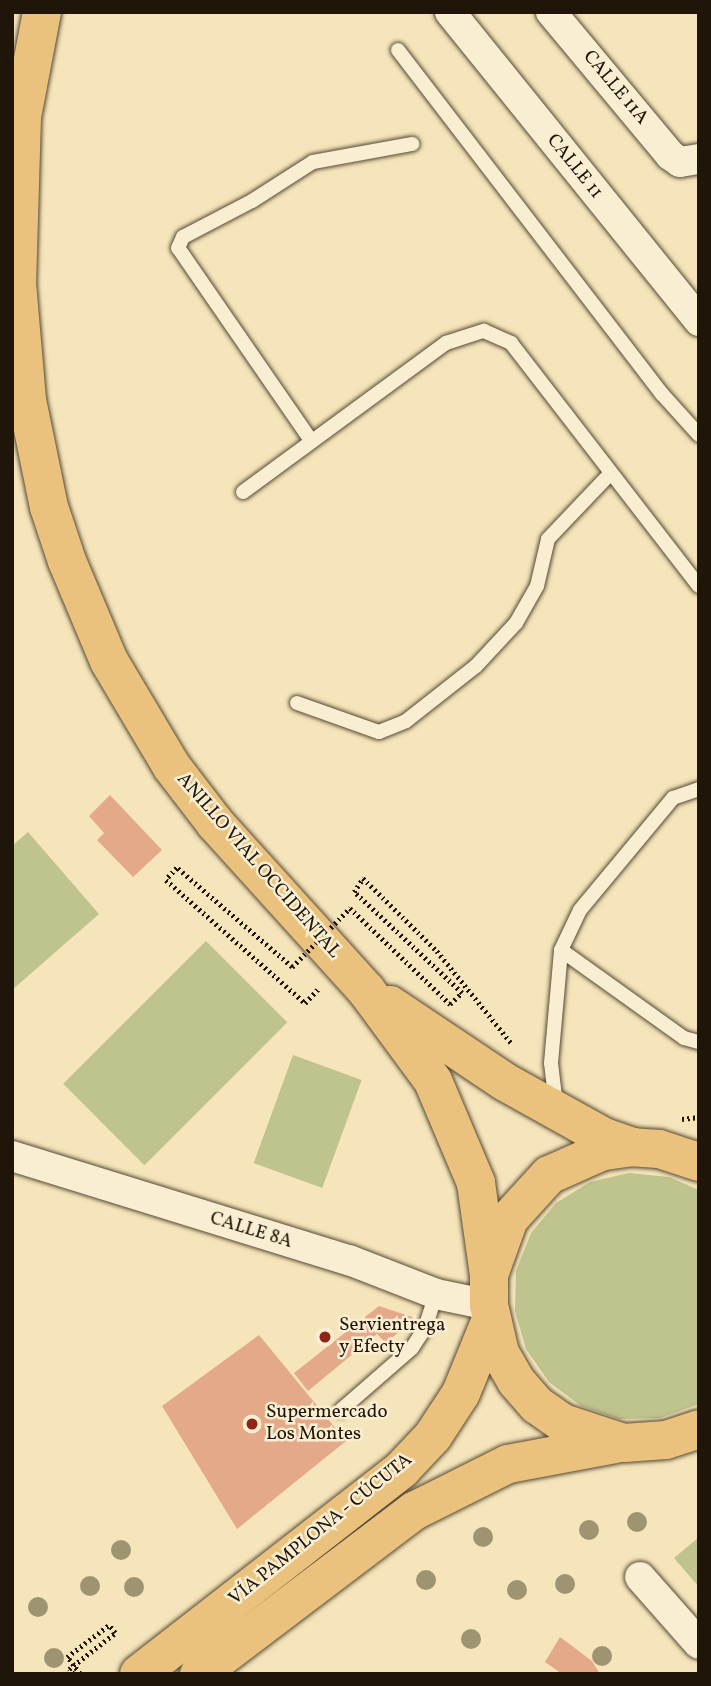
<!DOCTYPE html>
<html>
<head>
<meta charset="utf-8">
<style>
  body { margin:0 }
  #map { position:relative; width:711px; height:1686px; overflow:hidden; background:#f6e5ba; font-family:Vollkorn,serif }
  div>[style] { position:absolute }
  .green>* { inset:0; background:#bfc38d; transform-origin:0 0 }
  .building>* { inset:0; background:#e3a988 }
  .path>* { height:4.5px; margin-top:-2.25px; transform-origin:0; background:repeating-linear-gradient(90deg,#1f1508 0 2px,transparent 0 5.5px) }
  .roads { filter:drop-shadow(0 0 2px #554934) drop-shadow(0 0 2px #554934) }
  .lane>* { height:14px; margin:-7px; padding:0 7px; transform-origin:7px; border-radius:7px; background:#f9eed2 }
  .street>* { height:30px; margin:-15px; padding:0 15px; transform-origin:15px; border-radius:15px; background:#f9eed2 }
  .highway>* { height:38px; margin:-19px; padding:0 19px; transform-origin:19px; border-radius:19px; background:#ebc27d }
  .path-bridge>* { height:4.5px; margin-top:-2.25px; transform-origin:0; background:repeating-linear-gradient(90deg,#1f1508 0 2px,transparent 0 5.5px) }
  .trees>* { width:20px; height:20px; margin:-10px; border-radius:50%; background:#9f9472 }
  .dots>* { width:19px; height:19px; translate:-50% -50%; box-sizing:border-box; border:4px solid #f9eed2; border-radius:50% }
  span { translate:-50% -50%; white-space:nowrap; text-align:center; line-height:1.15; -webkit-text-stroke:5px #f9eed2; paint-order:stroke }
  .street-label { font-size:19px; color:#1f1508 }
  .poi-label { font-size:19px; color:#1f1508 }
  .left { translate:0 -50%; text-align:left }
  .frame { position:absolute; inset:0; border:14px solid #1f1508; pointer-events:none }
</style>
</head>
<body>
<div id="map">
  <div class="green">
    <div style="clip-path:polygon(28px 832px,99px 914px,12px 990px,12px 846px)"></div>
    <div style="left:206px;top:941px;width:115px;height:202px;rotate:45deg"></div>
    <div style="left:293px;top:1055px;width:73px;height:115px;rotate:20deg"></div>
    <div style="clip-path:polygon(629px 1173px,669px 1177px,699px 1190px,699px 1404px,660px 1418px,619px 1419px,581px 1406px,549px 1382px,526px 1349px,515px 1311px,516px 1271px,531px 1233px,556px 1203px,590px 1182px)"></div>
    <div style="clip-path:polygon(699px 1537px,699px 1587px,674px 1558px)"></div>
  </div>
  <div class="building">
    <div style="clip-path:polygon(110px 795px,162px 850px,133px 877px,97px 840px,104px 833px,89px 816px)"></div>
    <div style="clip-path:polygon(379px 1306px,415px 1318px,386px 1343px,377px 1334px,308px 1391px,294px 1373px)"></div>
    <div style="clip-path:polygon(259px 1335px,346px 1441px,237px 1529px,162px 1406px)"></div>
    <div style="clip-path:polygon(560px 1637px,592px 1661px,600px 1674px,562px 1674px,545px 1662px)"></div>
  </div>
  <div class="path">
    <div style="left:350px;top:908px;width:139px;rotate:43.8deg"></div>
    <div style="left:450px;top:1004px;width:16px;rotate:-43deg"></div>
    <div style="left:462px;top:993px;width:148px;rotate:-136.9deg"></div>
    <div style="left:354px;top:892px;width:17px;rotate:-57deg"></div>
    <div style="left:363px;top:878px;width:104px;rotate:44.6deg"></div>
    <div style="left:437px;top:951px;width:119px;rotate:51.1deg"></div>
    <div style="left:292px;top:967px;width:152px;rotate:-139.3deg"></div>
    <div style="left:177px;top:868px;width:16px;rotate:133deg"></div>
    <div style="left:166px;top:880px;width:186px;rotate:41.5deg"></div>
    <div style="left:305px;top:1003px;width:21px;rotate:-47deg"></div>
    <div style="left:682px;top:1119px;width:17px;rotate:-7deg"></div>
    <div style="left:73px;top:1674px;width:6px;rotate:-129deg"></div>
    <div style="left:69px;top:1669px;width:58px;rotate:-38deg"></div>
    <div style="left:115px;top:1633px;width:10px;rotate:-127deg"></div>
  </div>
  <div class="roads">
    <div class="lane">
      <div style="left:398px;top:50px;width:434px;rotate:52.5deg"></div>
      <div style="left:662px;top:394px;width:55px;rotate:47.9deg"></div>
      <div style="left:310px;top:439px;width:232px;rotate:-124.6deg"></div>
      <div style="left:178px;top:248px;width:12px;rotate:-66deg"></div>
      <div style="left:183px;top:237px;width:78px;rotate:-27.6deg"></div>
      <div style="left:252px;top:201px;width:72px;rotate:-32.6deg"></div>
      <div style="left:313px;top:162px;width:101px;rotate:-10.3deg"></div>
      <div style="left:243px;top:492px;width:252px;rotate:-36.3deg"></div>
      <div style="left:446px;top:343px;width:40px;rotate:-18deg"></div>
      <div style="left:484px;top:331px;width:30px;rotate:24deg"></div>
      <div style="left:511px;top:343px;width:307px;rotate:52.3deg"></div>
      <div style="left:297px;top:703px;width:87px;rotate:19.5deg"></div>
      <div style="left:379px;top:732px;width:29px;rotate:-22deg"></div>
      <div style="left:406px;top:721px;width:89px;rotate:-38.2deg"></div>
      <div style="left:476px;top:666px;width:59px;rotate:-47.1deg"></div>
      <div style="left:516px;top:623px;width:43px;rotate:-60.4deg"></div>
      <div style="left:537px;top:586px;width:48px;rotate:-76.8deg"></div>
      <div style="left:548px;top:539px;width:88px;rotate:-46.4deg"></div>
      <div style="left:561px;top:950px;width:151px;rotate:35.6deg"></div>
      <div style="left:684px;top:1038px;width:16px;rotate:15deg"></div>
      <div style="left:556px;top:1105px;width:42px;rotate:-96.8deg"></div>
      <div style="left:551px;top:1063px;width:113px;rotate:-84.9deg"></div>
      <div style="left:561px;top:950px;width:44px;rotate:-64.6deg"></div>
      <div style="left:580px;top:910px;width:146px;rotate:-50.3deg"></div>
      <div style="left:673px;top:798px;width:28px;rotate:-19deg"></div>
      <div style="left:341px;top:1410px;width:94px;rotate:-41.1deg"></div>
      <div style="left:412px;top:1348px;width:24px;rotate:-57deg"></div>
      <div style="left:425px;top:1328px;width:36px;rotate:-72deg"></div>
    </div>
    <div class="street">
      <div style="left:450px;top:12px;width:397px;rotate:51.1deg"></div>
      <div style="left:551px;top:12px;width:186px;rotate:50.2deg"></div>
      <div style="left:670px;top:155px;width:12px;rotate:35deg"></div>
      <div style="left:680px;top:162px;width:19px;rotate:-9deg"></div>
      <div style="left:12px;top:1156px;width:353px;rotate:17.2deg"></div>
      <div style="left:349px;top:1260px;width:93px;rotate:21.3deg"></div>
      <div style="left:436px;top:1294px;width:54px;rotate:11.7deg"></div>
      <div style="left:640px;top:1577px;width:89px;rotate:48.6deg"></div>
    </div>
    <div class="highway">
      <div style="left:42px;top:12px;width:107px;rotate:100.8deg"></div>
      <div style="left:22px;top:117px;width:166px;rotate:91.7deg"></div>
      <div style="left:17px;top:283px;width:117px;rotate:85.1deg"></div>
      <div style="left:27px;top:400px;width:109px;rotate:78.4deg"></div>
      <div style="left:49px;top:507px;width:57px;rotate:71.6deg"></div>
      <div style="left:67px;top:561px;width:108px;rotate:67.2deg"></div>
      <div style="left:109px;top:661px;width:123px;rotate:59.3deg"></div>
      <div style="left:172px;top:767px;width:71px;rotate:52.5deg"></div>
      <div style="left:215px;top:823px;width:225px;rotate:47.9deg"></div>
      <div style="left:366px;top:990px;width:113px;rotate:53.6deg"></div>
      <div style="left:433px;top:1081px;width:111px;rotate:67.1deg"></div>
      <div style="left:476px;top:1183px;width:93px;rotate:82deg"></div>
      <div style="left:390px;top:1005px;width:138px;rotate:33.8deg"></div>
      <div style="left:505px;top:1082px;width:113px;rotate:29.1deg"></div>
      <div style="left:604px;top:1137px;width:31px;rotate:19deg"></div>
      <div style="left:699px;top:1162px;width:42px;rotate:-162deg"></div>
      <div style="left:659px;top:1149px;width:26px;rotate:-176deg"></div>
      <div style="left:633px;top:1147px;width:30px;rotate:172deg"></div>
      <div style="left:603px;top:1151px;width:59px;rotate:156deg"></div>
      <div style="left:549px;top:1175px;width:59px;rotate:132.3deg"></div>
      <div style="left:509px;top:1219px;width:59px;rotate:109.7deg"></div>
      <div style="left:489px;top:1275px;width:30px;rotate:90deg"></div>
      <div style="left:489px;top:1305px;width:49px;rotate:77.1deg"></div>
      <div style="left:500px;top:1353px;width:32px;rotate:60deg"></div>
      <div style="left:516px;top:1381px;width:32px;rotate:49deg"></div>
      <div style="left:537px;top:1405px;width:32px;rotate:35deg"></div>
      <div style="left:563px;top:1423px;width:64px;rotate:18.2deg"></div>
      <div style="left:624px;top:1443px;width:42px;rotate:-4.1deg"></div>
      <div style="left:666px;top:1440px;width:35px;rotate:-18deg"></div>
      <div style="left:139px;top:1674px;width:333px;rotate:-37.9deg"></div>
      <div style="left:402px;top:1469px;width:45px;rotate:-46.8deg"></div>
      <div style="left:433px;top:1436px;width:51px;rotate:-56.9deg"></div>
      <div style="left:461px;top:1393px;width:77px;rotate:-67.8deg"></div>
      <div style="left:199px;top:1674px;width:270px;rotate:-37.2deg"></div>
      <div style="left:414px;top:1511px;width:105px;rotate:-26.6deg"></div>
      <div style="left:508px;top:1464px;width:109px;rotate:-10.6deg"></div>
    </div>
  </div>
  <div class="path-bridge">
    <div style="left:292px;top:967px;width:83px;rotate:-45.5deg"></div>
    <div style="left:80px;top:1674px;width:21px;rotate:-127deg"></div>
    <div style="left:67px;top:1657px;width:53px;rotate:-37.3deg"></div>
  </div>
  <div class="trees">
    <div style="left:637px;top:1522px"></div>
    <div style="left:589px;top:1530px"></div>
    <div style="left:483px;top:1537px"></div>
    <div style="left:121px;top:1550px"></div>
    <div style="left:426px;top:1580px"></div>
    <div style="left:565px;top:1584px"></div>
    <div style="left:90px;top:1586px"></div>
    <div style="left:134px;top:1587px"></div>
    <div style="left:517px;top:1590px"></div>
    <div style="left:38px;top:1607px"></div>
    <div style="left:471px;top:1639px"></div>
    <div style="left:602px;top:1656px"></div>
    <div style="left:54px;top:1658px"></div>
  </div>
  <div class="dots">
    <div style="left:325px;top:1337px;background:#8f2418"></div>
    <div style="left:252px;top:1424px;background:#8f2418"></div>
  </div>
  <div class="street-label">
    <span style="left:615px;top:88px;rotate:50deg">CALLE 11A</span>
    <span style="left:574px;top:167px;rotate:51deg">CALLE 11</span>
    <span style="left:258px;top:866px;rotate:49deg">ANILLO VIAL OCCIDENTAL</span>
    <span style="left:251px;top:1231px;rotate:17deg">CALLE 8A</span>
    <span style="left:321px;top:1530px;rotate:-39deg">VÍA PAMPLONA - CÚCUTA</span>
  </div>
  <div class="poi-label">
    <span class="left" style="left:339px;top:1337px">Servientrega<br>y Efecty</span>
    <span class="left" style="left:266px;top:1424px">Supermercado<br>Los Montes</span>
  </div>
  <div class="frame"></div>
</div>
</body>
</html>
